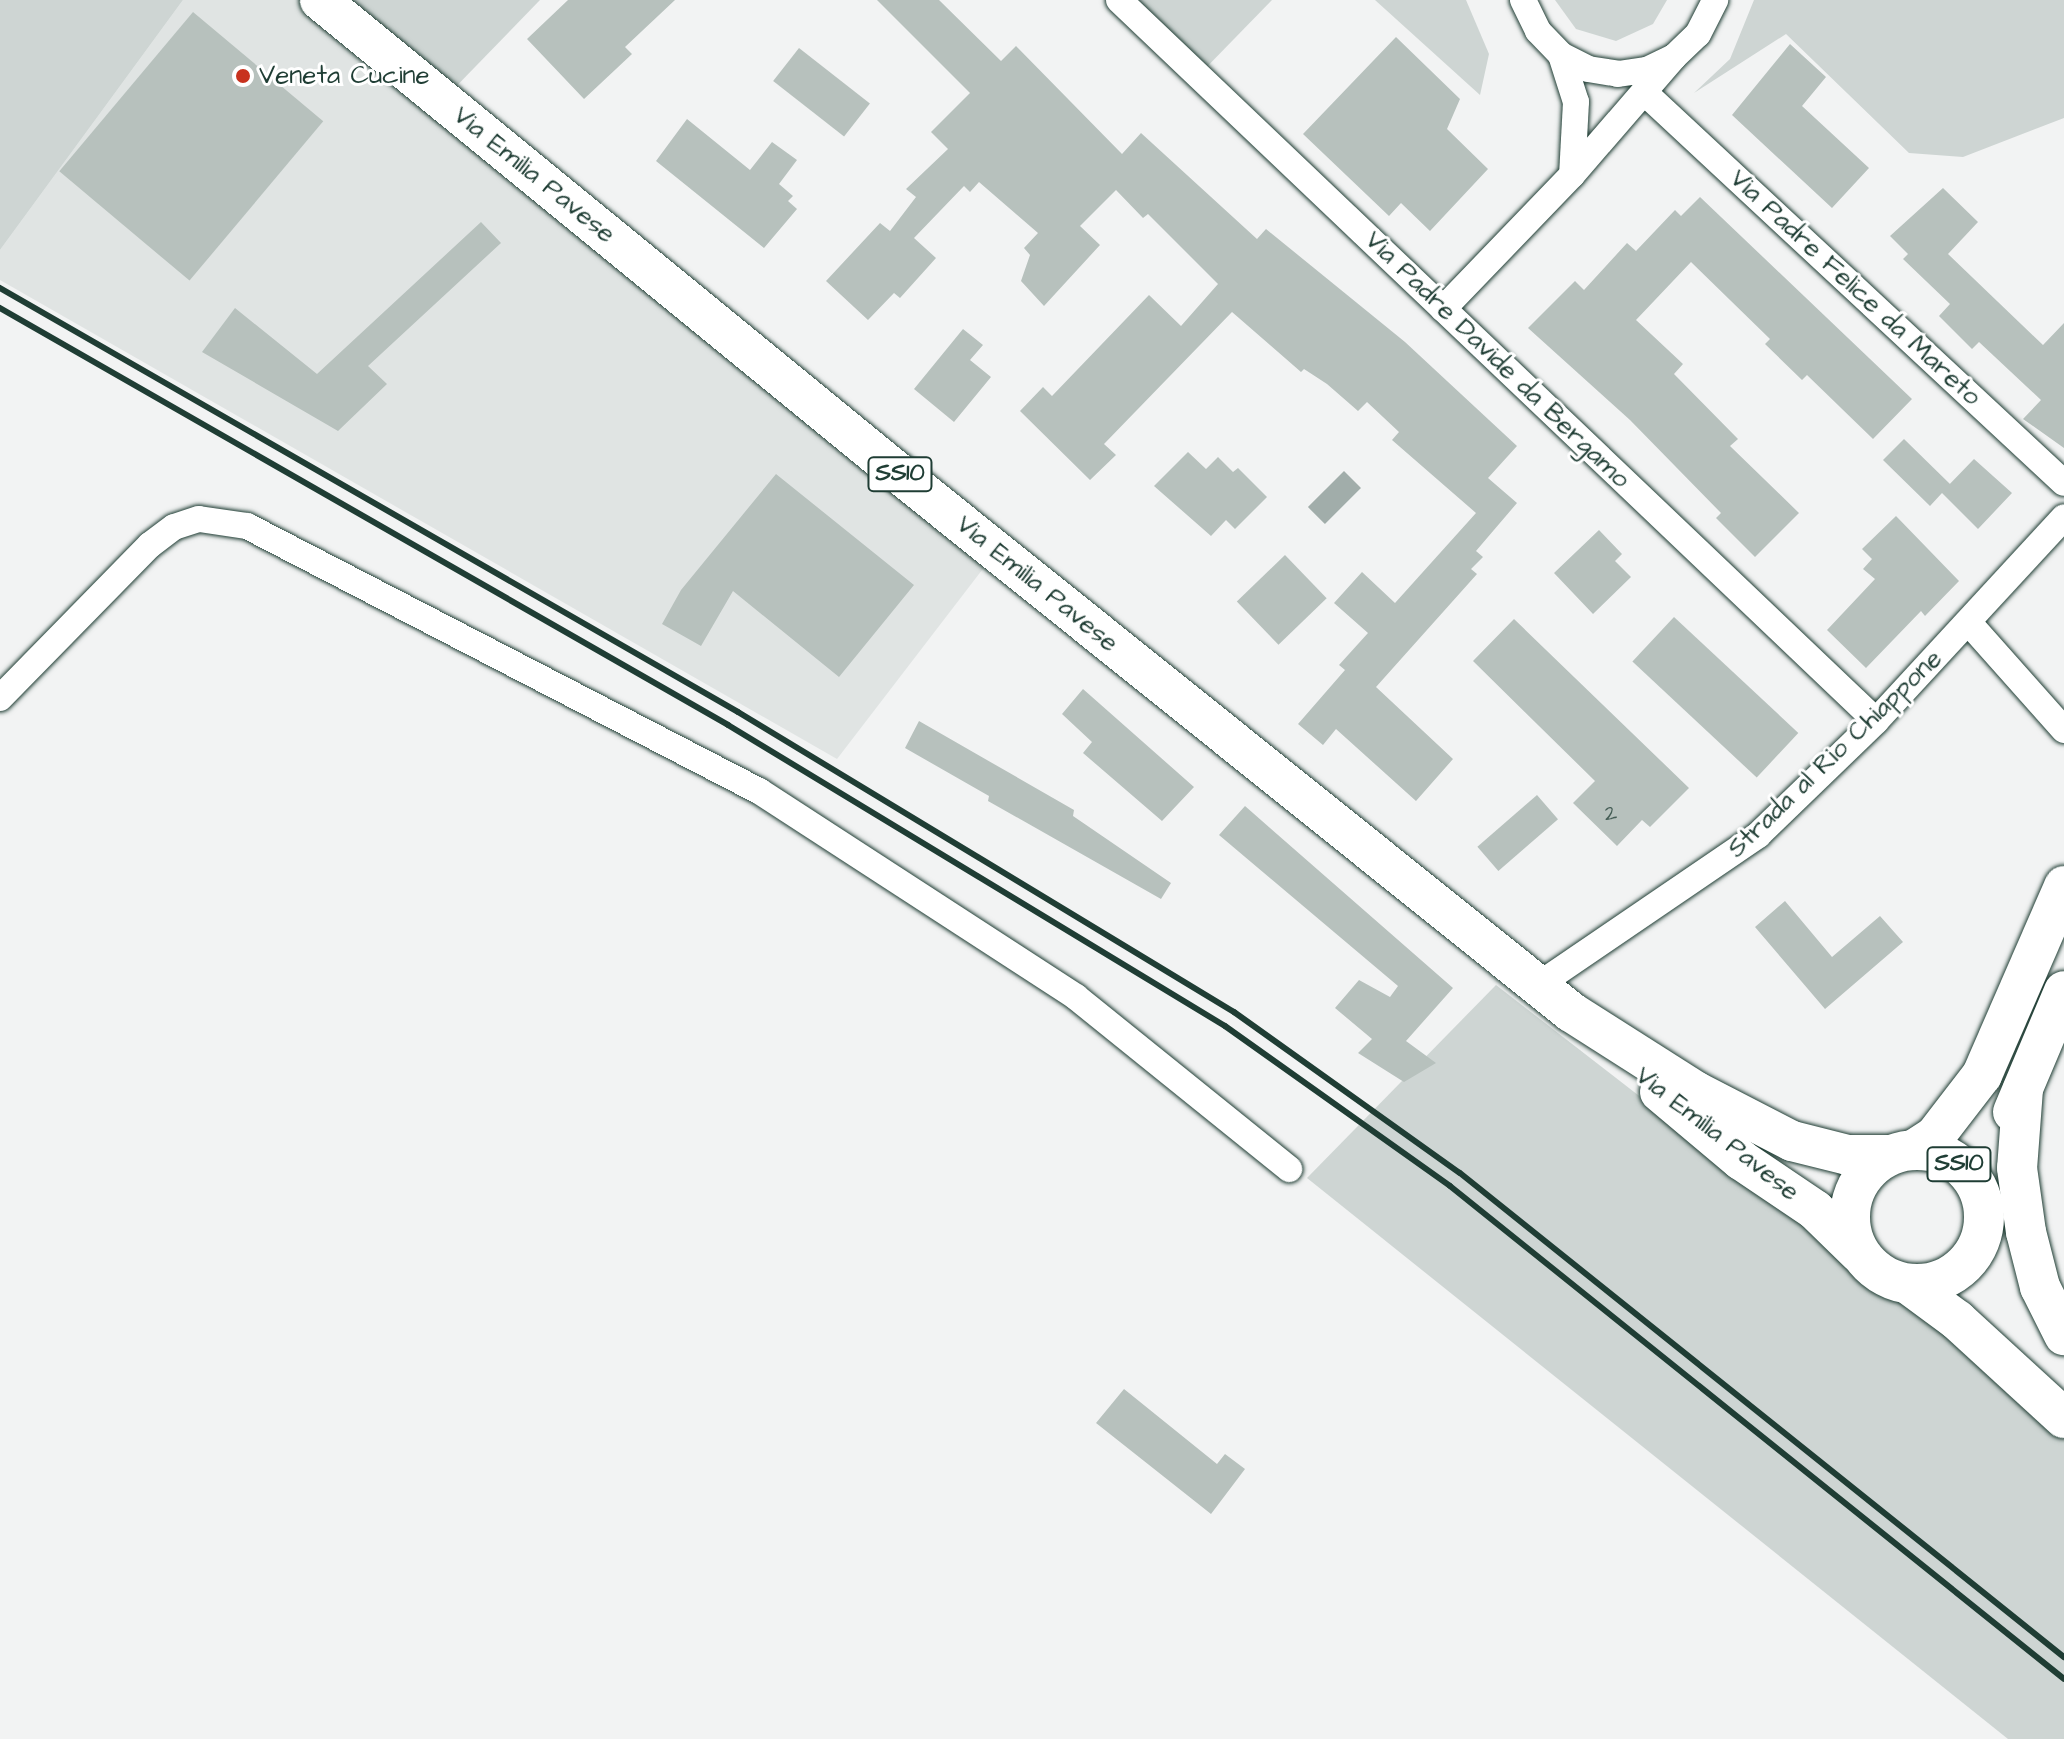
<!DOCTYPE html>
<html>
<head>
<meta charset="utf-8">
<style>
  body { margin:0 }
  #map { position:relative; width:2064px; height:1739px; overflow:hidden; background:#f2f3f3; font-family:"Architects Daughter",sans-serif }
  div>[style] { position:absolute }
  .built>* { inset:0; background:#e0e4e3 }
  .green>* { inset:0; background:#ced5d3 }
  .water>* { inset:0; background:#a1adaa; transform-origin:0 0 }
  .building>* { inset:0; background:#b7c1bd; transform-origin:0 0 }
  .roads { filter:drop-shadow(0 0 2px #1f3d34) drop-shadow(0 0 2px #1f3d34) }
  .minor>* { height:26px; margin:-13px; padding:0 13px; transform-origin:13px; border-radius:13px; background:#fff }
  .primary>* { height:40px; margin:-20px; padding:0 20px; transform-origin:20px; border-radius:20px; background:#fff }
  .primary>.ring { margin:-20px; padding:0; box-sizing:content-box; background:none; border:40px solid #fff; border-radius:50% }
  .rail>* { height:6px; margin:-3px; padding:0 3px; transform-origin:3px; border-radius:3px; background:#1f3d34 }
  .dots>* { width:22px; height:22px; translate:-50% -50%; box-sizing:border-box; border:4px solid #fff; border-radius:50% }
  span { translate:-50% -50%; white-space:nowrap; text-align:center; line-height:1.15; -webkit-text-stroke:6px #fff; paint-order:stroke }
  .number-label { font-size:22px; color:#455e56 }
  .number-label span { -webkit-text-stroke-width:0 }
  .shield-label span { padding:2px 6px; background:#fff; border:2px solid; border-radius:6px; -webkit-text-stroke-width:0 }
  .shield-label { font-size:24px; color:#1f3d34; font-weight:700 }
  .poi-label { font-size:26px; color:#1f3d34 }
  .left { translate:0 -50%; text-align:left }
  .street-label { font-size:26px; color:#1f3d34 }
</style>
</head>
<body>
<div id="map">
  <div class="built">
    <div style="clip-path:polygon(183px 0,316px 0,992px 557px,837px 759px,0 280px,0 250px)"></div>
  </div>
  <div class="green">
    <div style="clip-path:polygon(0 0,183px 0,0 250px)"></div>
    <div style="clip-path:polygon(316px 0,540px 0,441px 102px)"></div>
    <div style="clip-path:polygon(1112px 0,1272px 0,1196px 78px)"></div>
    <div style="clip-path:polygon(1375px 0,1466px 0,1489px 54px,1480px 95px)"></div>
    <div style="clip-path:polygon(1555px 0,1667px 0,1653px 24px,1616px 41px,1576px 29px)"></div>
    <div style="clip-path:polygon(1754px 0,2064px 0,2064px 118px,1963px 157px,1909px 153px,1786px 34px,1694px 93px,1730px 59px)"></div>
    <div style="clip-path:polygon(1496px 985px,2064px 1425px,2064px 1739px,2008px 1739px,1307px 1178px)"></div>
  </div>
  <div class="water">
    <div style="left:1344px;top:471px;width:24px;height:51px;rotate:45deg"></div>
  </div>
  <div class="building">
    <div style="clip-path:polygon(568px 0,675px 0,625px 47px,632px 54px,584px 99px,527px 39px)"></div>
    <div style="clip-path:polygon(877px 0,939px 0,1001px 61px,1016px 46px,1122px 154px,1141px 133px,1257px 239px,1266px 229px,1405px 342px,1517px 446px,1488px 478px,1517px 503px,1476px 551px,1483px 557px,1471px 569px,1477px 574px,1376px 687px,1453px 759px,1416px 801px,1336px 729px,1323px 745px,1298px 724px,1345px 670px,1339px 665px,1368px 633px,1334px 603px,1362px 572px,1395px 603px,1476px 513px,1392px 440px,1399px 432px,1367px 402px,1358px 411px,1327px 384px,1304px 369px,1301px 372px,1232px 312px,1104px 444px,1116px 455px,1090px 480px,1020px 411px,1043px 387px,1052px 396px,1149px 295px,1181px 326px,1218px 284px,1148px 214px,1143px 218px,1116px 190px,1080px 226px,1100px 245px,1044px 306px,1021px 281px,1030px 255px,1024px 248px,1038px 233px,979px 182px,970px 192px,964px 186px,914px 238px,936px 258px,900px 298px,894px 293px,868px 320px,826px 281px,880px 223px,890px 231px,916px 197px,906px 189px,948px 149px,931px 132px,970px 93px)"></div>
    <div style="left:193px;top:12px;width:170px;height:208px;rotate:40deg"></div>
    <div style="clip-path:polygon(1396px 37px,1460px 99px,1447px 129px,1488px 169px,1430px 231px,1401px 203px,1389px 216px,1303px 134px)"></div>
    <div style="clip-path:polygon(1790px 44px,1826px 77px,1802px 106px,1869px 168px,1832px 208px,1732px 115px)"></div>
    <div style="left:799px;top:48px;width:90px;height:42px;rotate:38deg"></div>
    <div style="clip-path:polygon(687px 119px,750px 170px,772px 142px,797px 160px,779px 184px,793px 196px,788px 201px,797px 209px,764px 248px,656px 161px)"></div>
    <div style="clip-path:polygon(1943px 188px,1978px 222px,1948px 254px,2043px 345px,2064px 323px,2064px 448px,2023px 419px,2041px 400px,1979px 342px,1972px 349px,1939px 316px,1950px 304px,1903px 259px,1908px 254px,1890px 236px)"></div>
    <div style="clip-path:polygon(1700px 197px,1912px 399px,1873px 439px,1807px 375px,1802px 380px,1765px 344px,1770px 339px,1691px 262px,1636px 320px,1683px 364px,1674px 374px,1738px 439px,1730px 446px,1799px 513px,1755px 557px,1716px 518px,1721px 513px,1630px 420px,1528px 328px,1575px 281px,1584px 290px,1627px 243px,1636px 251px,1675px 210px,1681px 216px)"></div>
    <div style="clip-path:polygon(481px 222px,501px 243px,368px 366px,387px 384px,338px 431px,202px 352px,235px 308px,317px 374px)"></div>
    <div style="clip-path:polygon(963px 329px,983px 345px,970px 360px,991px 377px,954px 422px,914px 389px)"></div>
    <div style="clip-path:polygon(1904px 439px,1950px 484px,1943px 491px,1974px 459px,2012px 493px,1978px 529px,1942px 493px,1930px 506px,1883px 460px)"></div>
    <div style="clip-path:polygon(1188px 452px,1206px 469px,1218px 457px,1233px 472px,1238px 468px,1267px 497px,1235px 529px,1226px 520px,1211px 536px,1154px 486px)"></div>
    <div style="clip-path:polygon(776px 474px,914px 585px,839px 677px,733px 591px,701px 646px,662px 624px,681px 590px)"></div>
    <div style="clip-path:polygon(1896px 516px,1959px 581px,1925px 616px,1921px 611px,1866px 668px,1827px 630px,1875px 579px,1863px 569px,1872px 559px,1862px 549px)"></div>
    <div style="clip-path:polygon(1599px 530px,1622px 554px,1615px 561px,1631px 577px,1593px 614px,1554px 573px)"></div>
    <div style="left:1285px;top:555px;width:60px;height:67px;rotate:46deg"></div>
    <div style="left:1674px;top:617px;width:170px;height:61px;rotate:43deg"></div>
    <div style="clip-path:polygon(1514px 619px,1689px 788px,1650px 827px,1642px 820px,1617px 846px,1573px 803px,1595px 781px,1473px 661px)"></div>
    <div style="clip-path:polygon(1083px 689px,1194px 787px,1162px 821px,1083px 753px,1092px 742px,1062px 714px)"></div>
    <div style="clip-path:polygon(919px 721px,1074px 810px,1073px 816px,1171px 883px,1161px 899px,988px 801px,989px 796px,905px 748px)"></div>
    <div style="left:1537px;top:795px;width:32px;height:79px;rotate:49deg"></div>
    <div style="clip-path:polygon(1245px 806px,1453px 988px,1406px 1041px,1436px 1063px,1404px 1082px,1358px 1053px,1372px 1039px,1335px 1008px,1359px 980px,1390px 997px,1398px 986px,1219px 835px)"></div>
    <div style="clip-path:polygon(1785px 901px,1832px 957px,1880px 916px,1903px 942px,1825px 1009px,1755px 927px)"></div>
    <div style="clip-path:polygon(1124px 1389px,1217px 1464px,1225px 1454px,1245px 1469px,1211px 1514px,1096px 1423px)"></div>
  </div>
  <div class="roads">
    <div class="minor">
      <div style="left:1119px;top:0;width:1045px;rotate:43.6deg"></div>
      <div style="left:1523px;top:0;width:34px;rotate:64deg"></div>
      <div style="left:1538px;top:31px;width:33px;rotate:46deg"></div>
      <div style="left:1561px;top:55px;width:30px;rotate:27deg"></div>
      <div style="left:1588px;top:69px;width:30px;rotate:9deg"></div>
      <div style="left:1618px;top:74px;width:29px;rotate:-8deg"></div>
      <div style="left:1647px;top:70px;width:30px;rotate:-26deg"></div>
      <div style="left:1674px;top:57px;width:33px;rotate:-44deg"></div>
      <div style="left:1698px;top:34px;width:38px;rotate:-63deg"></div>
      <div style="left:1561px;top:55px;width:49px;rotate:72.3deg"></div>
      <div style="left:1576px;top:102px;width:73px;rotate:93.1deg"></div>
      <div style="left:1645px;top:93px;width:572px;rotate:42.95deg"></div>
      <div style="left:1443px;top:309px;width:186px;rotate:-46.1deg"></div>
      <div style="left:1572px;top:175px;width:156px;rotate:-49.2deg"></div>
      <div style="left:1969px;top:623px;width:143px;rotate:48.4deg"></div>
      <div style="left:0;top:698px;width:214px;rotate:-45.6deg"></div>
      <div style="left:150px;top:545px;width:30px;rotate:-37deg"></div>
      <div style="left:174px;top:527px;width:26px;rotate:-18deg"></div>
      <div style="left:199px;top:519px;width:49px;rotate:8.3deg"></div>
      <div style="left:247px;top:526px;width:577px;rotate:27.37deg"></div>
      <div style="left:759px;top:791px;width:378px;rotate:33deg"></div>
      <div style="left:1076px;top:997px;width:274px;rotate:38.9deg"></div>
      <div style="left:1537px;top:986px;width:268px;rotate:-34.3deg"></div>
      <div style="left:1758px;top:835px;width:164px;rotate:-44deg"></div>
      <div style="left:1876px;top:721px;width:277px;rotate:-47.3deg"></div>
    </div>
    <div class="primary">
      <div style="left:320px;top:0;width:738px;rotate:39.28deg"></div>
      <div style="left:891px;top:467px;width:871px;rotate:38.71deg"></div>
      <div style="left:1571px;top:1012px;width:147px;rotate:32.5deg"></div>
      <div style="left:1695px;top:1091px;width:109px;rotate:27.3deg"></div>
      <div style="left:1792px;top:1141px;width:58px;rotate:14deg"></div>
      <div style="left:1848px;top:1155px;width:40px"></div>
      <div style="left:2023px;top:1089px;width:79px;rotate:94.3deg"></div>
      <div style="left:2017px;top:1168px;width:65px;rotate:82deg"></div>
      <div style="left:2026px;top:1232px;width:57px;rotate:75.7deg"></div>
      <div style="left:2040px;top:1287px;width:54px;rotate:63.4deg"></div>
      <div style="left:1660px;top:1092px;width:106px;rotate:40deg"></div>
      <div style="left:1741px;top:1160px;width:89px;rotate:34deg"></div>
      <div style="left:1815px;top:1210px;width:62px;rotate:44.3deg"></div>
      <div style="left:2013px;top:1112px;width:131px;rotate:-67.1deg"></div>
      <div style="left:1915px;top:1149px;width:24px;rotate:-33deg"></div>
      <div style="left:1935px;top:1136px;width:77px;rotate:-52.4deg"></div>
      <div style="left:1982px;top:1075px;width:206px;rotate:-66.5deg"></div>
      <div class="ring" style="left:1850px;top:1150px;width:94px;height:94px"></div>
      <div style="left:1908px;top:1284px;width:61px;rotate:36.3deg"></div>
      <div style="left:1957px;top:1320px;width:145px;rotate:42.5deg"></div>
    </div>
  </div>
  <div class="rail">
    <div style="left:0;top:288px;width:851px;rotate:29.88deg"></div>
    <div style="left:738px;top:712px;width:580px;rotate:31.17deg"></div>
    <div style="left:1234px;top:1012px;width:277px;rotate:35.5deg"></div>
    <div style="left:1460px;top:1173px;width:774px;rotate:38.71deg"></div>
    <div style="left:0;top:308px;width:839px;rotate:29.8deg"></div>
    <div style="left:728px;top:725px;width:581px;rotate:31.2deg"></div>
    <div style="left:1225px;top:1026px;width:276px;rotate:35.4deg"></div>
    <div style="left:1450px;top:1186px;width:787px;rotate:38.76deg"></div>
  </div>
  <div class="dots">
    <div style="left:243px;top:76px;background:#c8321e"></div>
  </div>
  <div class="number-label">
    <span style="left:1611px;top:814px">2</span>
  </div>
  <div class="shield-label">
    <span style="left:900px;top:474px">SS10</span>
    <span style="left:1959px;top:1164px">SS10</span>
  </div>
  <div class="poi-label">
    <span class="left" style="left:259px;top:76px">Veneta Cucine</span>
  </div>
  <div class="street-label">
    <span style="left:534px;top:175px;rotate:39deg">Via Emilia Pavese</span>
    <span style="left:1855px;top:288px;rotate:43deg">Via Padre Felice da Mareto</span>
    <span style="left:1497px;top:360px;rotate:44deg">Via Padre Davide da Bergamo</span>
    <span style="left:1037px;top:584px;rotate:39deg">Via Emilia Pavese</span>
    <span style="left:1835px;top:754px;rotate:-44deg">Strada al Rio Chiappone</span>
    <span style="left:1717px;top:1134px;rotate:38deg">Via Emilia Pavese</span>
  </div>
</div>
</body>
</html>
